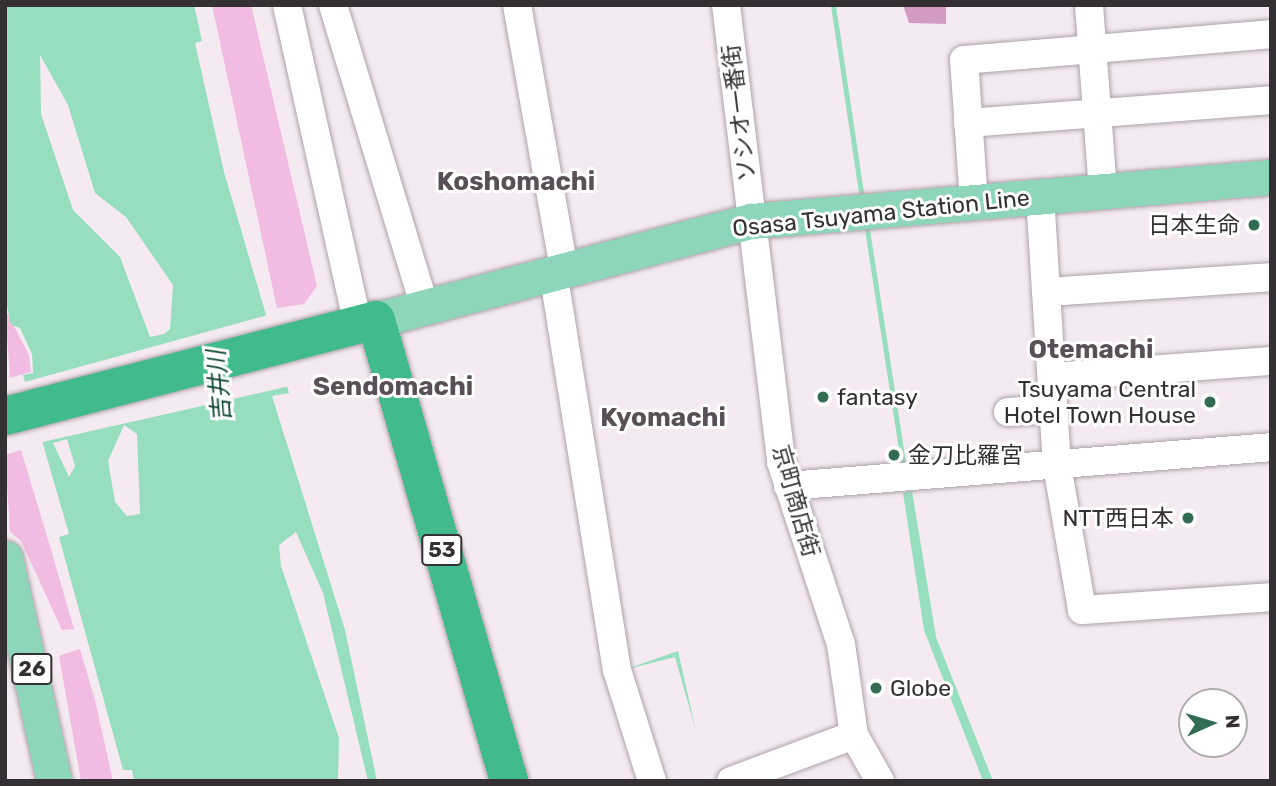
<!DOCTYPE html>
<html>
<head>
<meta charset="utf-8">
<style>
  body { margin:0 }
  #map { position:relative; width:1276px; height:786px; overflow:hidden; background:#f5eaf1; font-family:Rubik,"Noto Sans JP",sans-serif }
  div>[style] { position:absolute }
  .green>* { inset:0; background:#f2bbe1 }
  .forest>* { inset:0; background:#d49bc2 }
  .water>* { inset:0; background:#96debd }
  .pier>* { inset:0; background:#f5eaf1 }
  .stream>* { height:5px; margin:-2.5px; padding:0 2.5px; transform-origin:2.5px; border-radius:2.5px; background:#96debd }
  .roads { filter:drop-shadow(0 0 2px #ada2a9) drop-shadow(0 0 2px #ada2a9) }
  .minor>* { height:28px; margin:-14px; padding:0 14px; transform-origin:14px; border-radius:14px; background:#fff }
  .major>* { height:35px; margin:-17.5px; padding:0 17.5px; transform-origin:17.5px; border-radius:17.5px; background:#8dd6ba }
  .highway>* { height:38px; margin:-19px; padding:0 19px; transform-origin:19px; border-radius:19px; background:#41bb8c }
  .dots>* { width:19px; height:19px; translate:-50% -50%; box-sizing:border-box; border:4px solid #fff; border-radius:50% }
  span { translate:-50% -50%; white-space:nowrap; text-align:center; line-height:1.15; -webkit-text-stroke:6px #fff; paint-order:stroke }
  .shield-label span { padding:2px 5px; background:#fff; border:2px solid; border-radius:5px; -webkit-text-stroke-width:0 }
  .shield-label { font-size:21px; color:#342f32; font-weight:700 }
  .street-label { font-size:23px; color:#342f32 }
  .poi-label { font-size:23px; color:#342f32 }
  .right { translate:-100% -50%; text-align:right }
  .left { translate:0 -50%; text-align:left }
  .water-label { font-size:24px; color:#0d4832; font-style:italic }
  .quarter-label { font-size:26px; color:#594f56; font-weight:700 }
  .frame { position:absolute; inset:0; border:7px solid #342f32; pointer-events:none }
  .north { position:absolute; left:1178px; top:688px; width:70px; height:70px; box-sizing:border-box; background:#fff; border:2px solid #aeacad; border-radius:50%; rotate:86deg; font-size:19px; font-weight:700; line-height:28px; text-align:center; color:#342f32 }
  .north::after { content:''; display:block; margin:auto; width:24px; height:32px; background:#336c54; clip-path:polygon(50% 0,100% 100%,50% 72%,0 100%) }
</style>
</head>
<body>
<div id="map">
  <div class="green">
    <div style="clip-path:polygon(212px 5px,251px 5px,317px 286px,304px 304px,277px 308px)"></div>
    <div style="clip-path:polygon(5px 309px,29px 355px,31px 372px,10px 378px)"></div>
    <div style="clip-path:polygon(21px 450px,49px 543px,74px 629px,62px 630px,21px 541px,10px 532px,5px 455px)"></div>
    <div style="clip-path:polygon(80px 649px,95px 700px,113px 781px,81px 781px,59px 656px)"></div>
  </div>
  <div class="forest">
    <div style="clip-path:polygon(903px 5px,946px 5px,946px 24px,909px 23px)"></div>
  </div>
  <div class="water">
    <div style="clip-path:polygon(evenodd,5px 5px,194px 5px,202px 41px,195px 43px,224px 172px,289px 393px,272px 396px,345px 630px,377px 781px,368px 781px,323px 593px,296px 532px,279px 545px,281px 566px,339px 738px,338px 781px,134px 781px,132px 770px,123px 770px,59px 537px,69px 534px,23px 375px,33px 373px,32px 354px,20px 328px,11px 325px,5px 296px,5px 5px,40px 55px,68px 105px,95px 193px,126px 217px,173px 285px,170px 329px,164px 334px,150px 337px,120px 257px,73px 210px,41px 114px,40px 55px,5px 5px,124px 425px,137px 434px,140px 514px,127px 516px,115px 502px,108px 461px,124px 425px,5px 5px,67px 439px,75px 466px,69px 477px,53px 443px,67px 439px)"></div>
    <div style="clip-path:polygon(912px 491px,936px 637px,993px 781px,983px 781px,924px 630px,903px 493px)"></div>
    <div style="clip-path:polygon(678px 651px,696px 731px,675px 657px,624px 670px)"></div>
  </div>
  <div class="pier">
    <div style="clip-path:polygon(268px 315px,290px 386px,38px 443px,21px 383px)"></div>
  </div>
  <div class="stream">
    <div style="left:833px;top:5px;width:196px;rotate:81.5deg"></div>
    <div style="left:866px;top:223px;width:249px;rotate:81.2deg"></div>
  </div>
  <div class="roads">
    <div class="minor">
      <div style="left:287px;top:5px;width:329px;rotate:77.5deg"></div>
      <div style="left:333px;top:5px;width:313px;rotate:73.1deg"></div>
      <div style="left:517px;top:5px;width:267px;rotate:79.9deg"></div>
      <div style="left:726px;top:5px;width:460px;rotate:83.1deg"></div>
      <div style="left:781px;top:462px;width:192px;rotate:71.8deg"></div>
      <div style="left:841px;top:644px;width:92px;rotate:81.9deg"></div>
      <div style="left:854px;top:735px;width:53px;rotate:60.5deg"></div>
      <div style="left:1089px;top:5px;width:188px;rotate:85.7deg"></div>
      <div style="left:968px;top:123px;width:304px;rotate:-4.3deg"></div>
      <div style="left:1040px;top:196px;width:270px;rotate:86.4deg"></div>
      <div style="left:1057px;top:465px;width:147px;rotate:80.2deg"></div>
      <div style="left:1082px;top:610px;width:189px;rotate:-3.9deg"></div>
      <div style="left:974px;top:202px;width:142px;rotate:-94deg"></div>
      <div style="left:964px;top:60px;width:308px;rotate:-4.8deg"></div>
      <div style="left:553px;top:271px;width:404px;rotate:80.9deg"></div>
      <div style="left:617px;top:670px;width:116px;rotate:72.5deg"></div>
      <div style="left:1046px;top:292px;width:225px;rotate:-3.8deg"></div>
      <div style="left:1052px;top:377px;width:220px;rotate:-4.2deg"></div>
      <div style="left:1008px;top:412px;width:46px;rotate:-3.7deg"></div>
      <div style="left:788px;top:486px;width:485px;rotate:-4.6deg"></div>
      <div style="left:731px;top:781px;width:131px;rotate:-20.5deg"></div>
    </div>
    <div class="major">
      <div style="left:376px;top:320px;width:388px;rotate:-14.8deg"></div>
      <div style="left:751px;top:221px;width:522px;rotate:-4.84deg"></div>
      <div style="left:5px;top:558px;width:228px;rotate:77.6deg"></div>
    </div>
    <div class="highway">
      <div style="left:5px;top:416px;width:383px;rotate:-14.5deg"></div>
      <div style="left:376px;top:320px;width:480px;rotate:73.9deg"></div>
    </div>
  </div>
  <div class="dots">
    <div style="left:1254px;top:225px;background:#336c54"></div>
    <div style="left:823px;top:397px;background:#336c54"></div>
    <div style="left:1210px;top:402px;background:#336c54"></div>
    <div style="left:894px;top:455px;background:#336c54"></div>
    <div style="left:1188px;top:518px;background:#336c54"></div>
    <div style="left:876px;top:688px;background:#336c54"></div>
  </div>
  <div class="shield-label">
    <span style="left:442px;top:550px">53</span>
    <span style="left:32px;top:669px">26</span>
  </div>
  <div class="street-label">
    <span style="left:739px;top:113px;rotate:-97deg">ソシオ一番街</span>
    <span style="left:881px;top:213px;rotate:-6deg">Osasa Tsuyama Station Line</span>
    <span style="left:796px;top:501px;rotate:74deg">京町商店街</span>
  </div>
  <div class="poi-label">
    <span class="right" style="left:1240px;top:225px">日本生命</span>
    <span class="right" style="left:1196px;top:402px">Tsuyama Central<br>Hotel Town House</span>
    <span class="left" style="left:837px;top:397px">fantasy</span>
    <span class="left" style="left:908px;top:455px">金刀比羅宮</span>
    <span class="right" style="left:1174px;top:518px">NTT西日本</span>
    <span class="left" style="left:890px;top:688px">Globe</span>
  </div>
  <div class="water-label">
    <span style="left:220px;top:386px;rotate:-95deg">吉井川</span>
  </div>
  <div class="quarter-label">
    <span style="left:516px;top:182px">Koshomachi</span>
    <span style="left:1091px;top:350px">Otemachi</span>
    <span style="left:393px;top:387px">Sendomachi</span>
    <span style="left:663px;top:418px">Kyomachi</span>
  </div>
  <div class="frame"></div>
  <div class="north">N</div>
</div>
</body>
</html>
